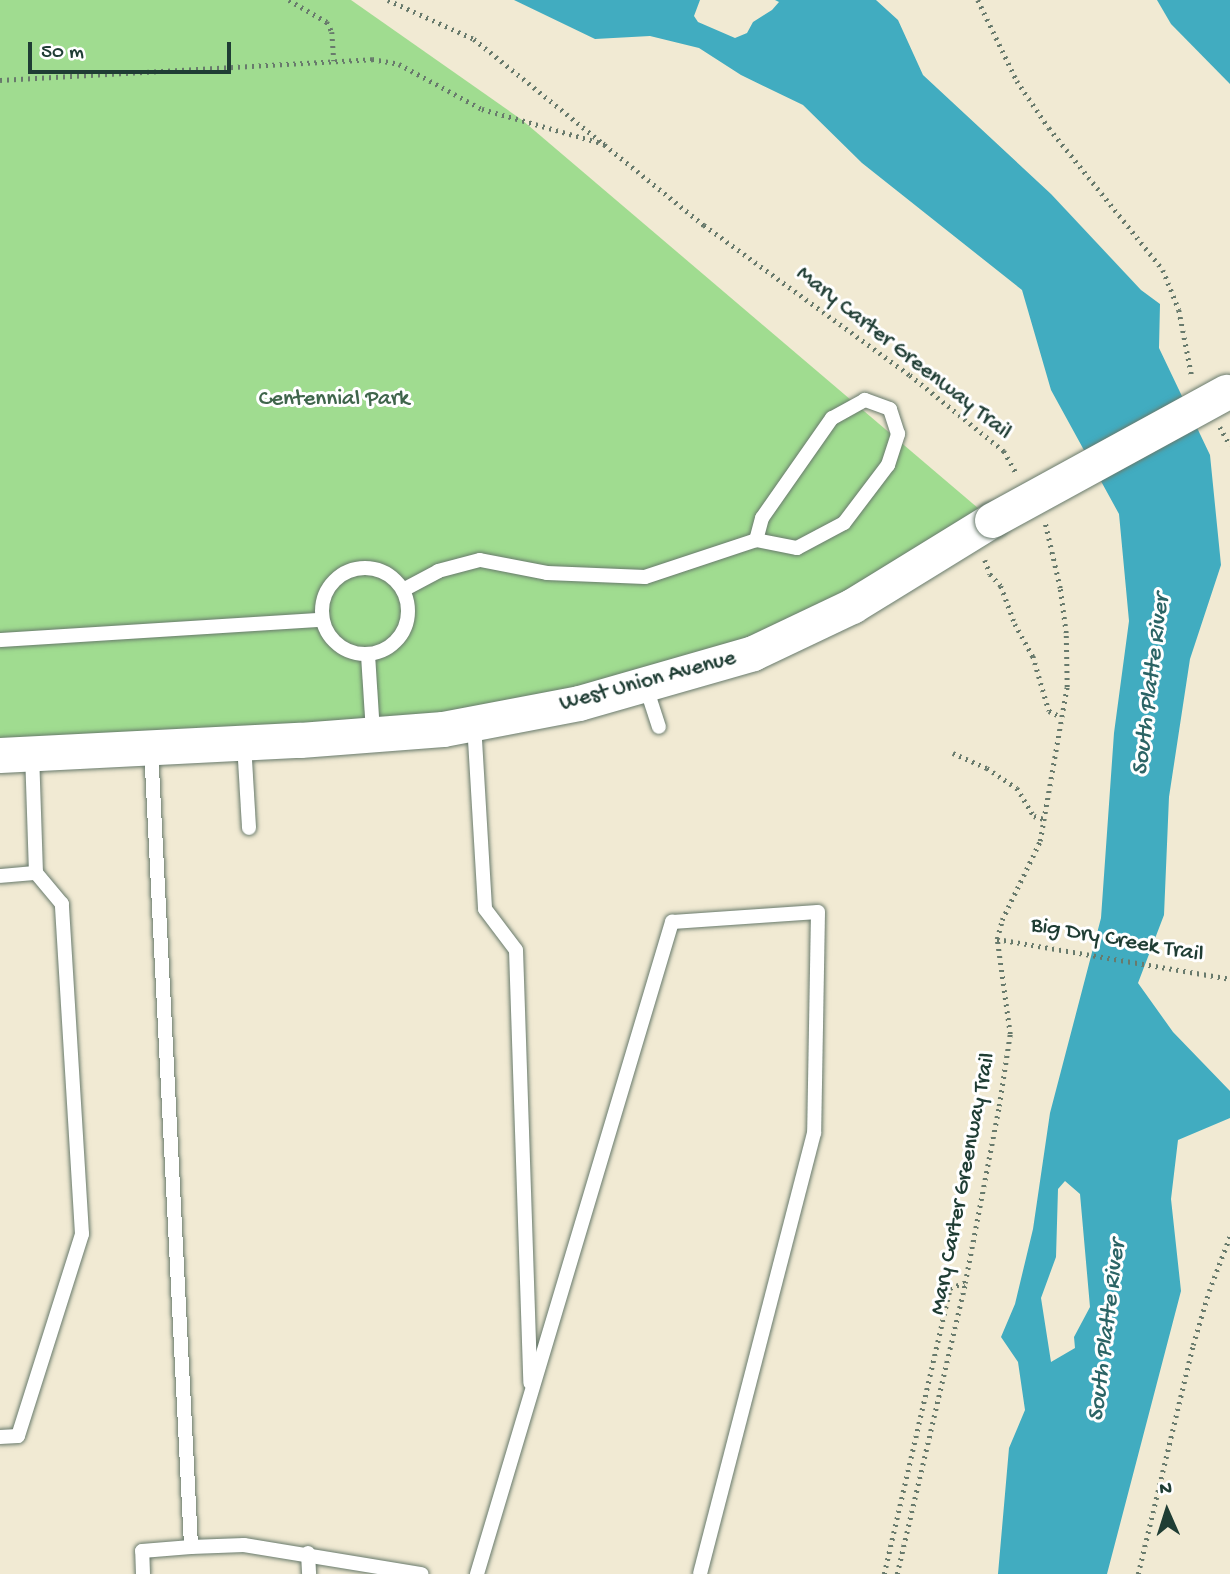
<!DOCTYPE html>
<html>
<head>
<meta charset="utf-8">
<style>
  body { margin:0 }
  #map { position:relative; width:1230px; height:1574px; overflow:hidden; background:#f1ead3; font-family:"Gochi Hand",sans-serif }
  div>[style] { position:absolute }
  .green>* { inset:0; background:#a0dc90 }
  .water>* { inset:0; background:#41acc0 }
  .path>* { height:4.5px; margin-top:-2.25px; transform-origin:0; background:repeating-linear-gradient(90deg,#687a6c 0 2px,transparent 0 7px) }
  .roads { filter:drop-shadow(0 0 2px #687a6c) drop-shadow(0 0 2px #687a6c) }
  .service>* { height:14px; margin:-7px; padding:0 7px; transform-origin:7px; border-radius:7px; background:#fff }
  .service>.ring { margin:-7px; padding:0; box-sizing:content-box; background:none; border:14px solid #fff; border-radius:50% }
  .tertiary>* { height:35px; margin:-17.5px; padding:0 17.5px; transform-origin:17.5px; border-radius:17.5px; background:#fff }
  .bridges { filter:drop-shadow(0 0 2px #687a6c) drop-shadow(0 0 2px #687a6c) }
  .tertiary-bridge>* { height:35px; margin:-17.5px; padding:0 17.5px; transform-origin:17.5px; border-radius:17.5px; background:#fff }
  span { translate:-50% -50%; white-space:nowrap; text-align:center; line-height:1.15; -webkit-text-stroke:6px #fff; paint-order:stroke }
  .street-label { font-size:23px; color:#1f3d34 }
  .park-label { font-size:23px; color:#3f654b }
  .water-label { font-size:24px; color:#2b6465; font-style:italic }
  .north { position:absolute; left:1132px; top:1476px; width:70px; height:70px; -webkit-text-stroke:5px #fff; paint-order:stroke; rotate:357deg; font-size:19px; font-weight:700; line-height:28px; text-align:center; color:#1f3d34 }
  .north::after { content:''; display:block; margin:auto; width:24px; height:32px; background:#1f3d34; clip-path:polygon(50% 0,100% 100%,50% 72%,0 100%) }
  .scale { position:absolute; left:28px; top:42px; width:203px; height:32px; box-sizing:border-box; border:4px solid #1f3d34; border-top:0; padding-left:9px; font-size:21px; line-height:24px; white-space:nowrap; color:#1f3d34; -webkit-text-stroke:5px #fff; paint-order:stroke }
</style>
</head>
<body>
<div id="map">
  <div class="green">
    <div style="clip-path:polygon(0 0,351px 0,522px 120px,992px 520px,852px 606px,474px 723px,0 755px)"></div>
  </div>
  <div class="water">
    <div style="clip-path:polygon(evenodd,514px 0,700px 0,694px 16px,698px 22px,735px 38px,747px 33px,753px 22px,772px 10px,779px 2px,775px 0,876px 0,898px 20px,923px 75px,1051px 194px,1141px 290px,1160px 304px,1159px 348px,1210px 455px,1221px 565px,1190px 659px,1169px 797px,1164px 915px,1138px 983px,1173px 1032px,1230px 1091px,1230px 1118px,1178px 1140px,1171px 1199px,1181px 1291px,1107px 1574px,998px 1574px,1009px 1448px,1025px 1410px,1018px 1362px,1001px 1337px,1015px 1304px,1033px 1229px,1050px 1113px,1101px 918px,1114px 733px,1129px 621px,1119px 514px,1051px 390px,1022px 290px,862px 163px,803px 105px,741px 75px,699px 48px,650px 36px,595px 39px,514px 0,1065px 1181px,1080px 1194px,1090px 1307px,1074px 1337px,1075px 1348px,1051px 1362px,1041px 1298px,1056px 1257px,1058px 1189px,1065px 1181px)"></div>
    <div style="clip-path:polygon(1157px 0,1230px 0,1230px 84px,1171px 24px)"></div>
  </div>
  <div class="path">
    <div style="left:289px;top:0;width:44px;rotate:30.1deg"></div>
    <div style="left:327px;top:22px;width:11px;rotate:63deg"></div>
    <div style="left:332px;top:32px;width:29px;rotate:86deg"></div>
    <div style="left:388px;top:0;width:94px;rotate:24.4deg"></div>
    <div style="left:474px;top:39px;width:296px;rotate:39deg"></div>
    <div style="left:704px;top:225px;width:255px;rotate:36.1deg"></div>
    <div style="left:910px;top:375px;width:121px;rotate:39deg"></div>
    <div style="left:1004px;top:451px;width:25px;rotate:61deg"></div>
    <div style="left:978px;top:0;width:90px;rotate:64.3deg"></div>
    <div style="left:1017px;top:81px;width:57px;rotate:55.8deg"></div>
    <div style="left:1049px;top:128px;width:182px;rotate:51.2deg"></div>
    <div style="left:1163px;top:270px;width:43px;rotate:68.2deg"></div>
    <div style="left:1179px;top:310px;width:68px;rotate:79deg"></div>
    <div style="left:0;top:80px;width:373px;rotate:-3.2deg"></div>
    <div style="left:372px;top:59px;width:27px;rotate:10deg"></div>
    <div style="left:399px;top:64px;width:94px;rotate:28.5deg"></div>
    <div style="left:482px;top:109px;width:128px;rotate:15.9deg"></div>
    <div style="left:1220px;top:427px;width:21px;rotate:61deg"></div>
    <div style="left:985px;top:560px;width:15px;rotate:70deg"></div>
    <div style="left:990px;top:574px;width:16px;rotate:47deg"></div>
    <div style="left:1001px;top:586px;width:40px;rotate:69.8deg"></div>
    <div style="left:1015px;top:624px;width:37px;rotate:61deg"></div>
    <div style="left:1033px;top:656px;width:57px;rotate:73.8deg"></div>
    <div style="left:1049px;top:711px;width:14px;rotate:25deg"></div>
    <div style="left:953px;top:753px;width:37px;rotate:24deg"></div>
    <div style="left:987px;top:768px;width:36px;rotate:34deg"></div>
    <div style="left:1017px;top:788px;width:33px;rotate:59deg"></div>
    <div style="left:1034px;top:816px;width:10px;rotate:17deg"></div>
    <div style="left:997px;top:939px;width:236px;rotate:9.7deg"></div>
    <div style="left:884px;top:1574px;width:294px;rotate:-77deg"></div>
    <div style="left:950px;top:1288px;width:15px;rotate:-20deg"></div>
    <div style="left:897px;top:1574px;width:299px;rotate:-76.8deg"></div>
    <div style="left:965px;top:1283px;width:180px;rotate:-79.1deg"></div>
    <div style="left:999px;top:1106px;width:73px;rotate:-81.3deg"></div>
    <div style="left:1010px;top:1034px;width:96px;rotate:-97.8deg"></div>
    <div style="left:997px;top:939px;width:20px;rotate:-75deg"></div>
    <div style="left:1002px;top:920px;width:88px;rotate:-64.3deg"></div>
    <div style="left:1040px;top:841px;width:156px;rotate:-80.1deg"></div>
    <div style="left:1067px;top:687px;width:54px;rotate:-91.1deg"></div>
    <div style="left:1066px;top:633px;width:45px;rotate:-97.6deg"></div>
    <div style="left:1060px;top:588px;width:67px;rotate:-103deg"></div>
    <div style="left:1138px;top:1574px;width:236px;rotate:-76.5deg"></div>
    <div style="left:1193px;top:1345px;width:56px;rotate:-73.5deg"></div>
    <div style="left:1209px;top:1291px;width:59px;rotate:-69.1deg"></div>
  </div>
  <div class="roads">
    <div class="service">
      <div class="ring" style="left:322px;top:568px;width:72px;height:72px"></div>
      <div style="left:403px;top:590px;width:40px;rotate:-28deg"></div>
      <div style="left:438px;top:571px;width:43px;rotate:-14.7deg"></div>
      <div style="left:480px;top:560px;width:68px;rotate:11deg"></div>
      <div style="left:547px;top:573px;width:98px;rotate:2.3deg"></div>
      <div style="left:645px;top:577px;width:117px;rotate:-18.4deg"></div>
      <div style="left:756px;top:540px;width:42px;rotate:11deg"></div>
      <div style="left:797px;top:548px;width:53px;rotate:-28deg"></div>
      <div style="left:844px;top:523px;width:73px;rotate:-52.8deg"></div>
      <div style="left:888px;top:465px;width:33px;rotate:-72deg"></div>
      <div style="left:898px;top:434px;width:26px;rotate:-108deg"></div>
      <div style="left:890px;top:409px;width:27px;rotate:-160deg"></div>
      <div style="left:865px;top:400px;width:38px;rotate:151deg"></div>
      <div style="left:832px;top:418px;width:122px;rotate:125deg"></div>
      <div style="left:762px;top:518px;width:23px;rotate:105deg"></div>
      <div style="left:0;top:640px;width:323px;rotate:-3.6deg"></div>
      <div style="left:368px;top:655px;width:78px;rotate:86.3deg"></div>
      <div style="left:645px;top:684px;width:45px;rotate:72deg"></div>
      <div style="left:474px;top:723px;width:186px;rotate:86.6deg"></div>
      <div style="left:485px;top:909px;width:51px;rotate:52.9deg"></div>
      <div style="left:516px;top:950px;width:433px;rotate:88.1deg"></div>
      <div style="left:244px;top:743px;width:85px;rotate:86.6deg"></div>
      <div style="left:151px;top:748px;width:800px;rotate:87.13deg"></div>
      <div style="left:191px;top:1547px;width:53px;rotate:-2.2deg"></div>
      <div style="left:244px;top:1545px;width:180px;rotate:9.3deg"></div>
      <div style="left:0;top:876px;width:36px;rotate:-5deg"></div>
      <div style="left:0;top:1437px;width:18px;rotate:-3deg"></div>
      <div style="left:18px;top:1436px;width:212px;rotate:-72.4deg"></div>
      <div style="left:82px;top:1234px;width:331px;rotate:-93.5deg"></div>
      <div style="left:62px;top:904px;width:40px;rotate:-130deg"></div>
      <div style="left:36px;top:873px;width:119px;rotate:-91.9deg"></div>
      <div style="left:308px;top:1553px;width:21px;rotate:87deg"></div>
      <div style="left:143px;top:1574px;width:23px;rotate:-92deg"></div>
      <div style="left:142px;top:1551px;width:49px;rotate:-4.7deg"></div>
      <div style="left:477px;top:1574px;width:681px;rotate:-73.35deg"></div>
      <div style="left:672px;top:922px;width:146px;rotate:-3.9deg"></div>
      <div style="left:818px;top:912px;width:221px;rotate:91deg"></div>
      <div style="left:814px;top:1133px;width:455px;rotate:104.5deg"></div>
    </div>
    <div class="tertiary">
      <div style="left:0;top:755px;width:300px;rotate:-2.9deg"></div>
      <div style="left:300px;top:740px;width:143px;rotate:-4.4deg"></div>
      <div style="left:443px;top:729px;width:138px;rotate:-10.8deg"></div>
      <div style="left:579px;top:703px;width:181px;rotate:-16deg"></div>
      <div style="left:753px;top:653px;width:110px;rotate:-25.4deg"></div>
      <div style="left:852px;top:606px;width:164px;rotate:-31.6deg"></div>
    </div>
  </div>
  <div class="bridges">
    <div class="tertiary-bridge">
      <div style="left:992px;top:520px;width:267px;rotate:-28.7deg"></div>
    </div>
  </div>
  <div class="street-label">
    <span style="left:903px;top:354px;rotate:38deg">Mary Carter Greenway Trail</span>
    <span style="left:648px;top:682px;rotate:-15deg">West Union Avenue</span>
    <span style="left:1117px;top:941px;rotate:10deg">Big Dry Creek Trail</span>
    <span style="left:964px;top:1184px;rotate:-79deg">Mary Carter Greenway Trail</span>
  </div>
  <div class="park-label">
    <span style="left:334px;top:400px">Centennial Park</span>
  </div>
  <div class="water-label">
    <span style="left:1152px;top:685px;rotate:-83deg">South Platte River</span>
    <span style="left:1108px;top:1331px;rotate:-83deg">South Platte River</span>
  </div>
  <div class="north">N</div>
  <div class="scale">50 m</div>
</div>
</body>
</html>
